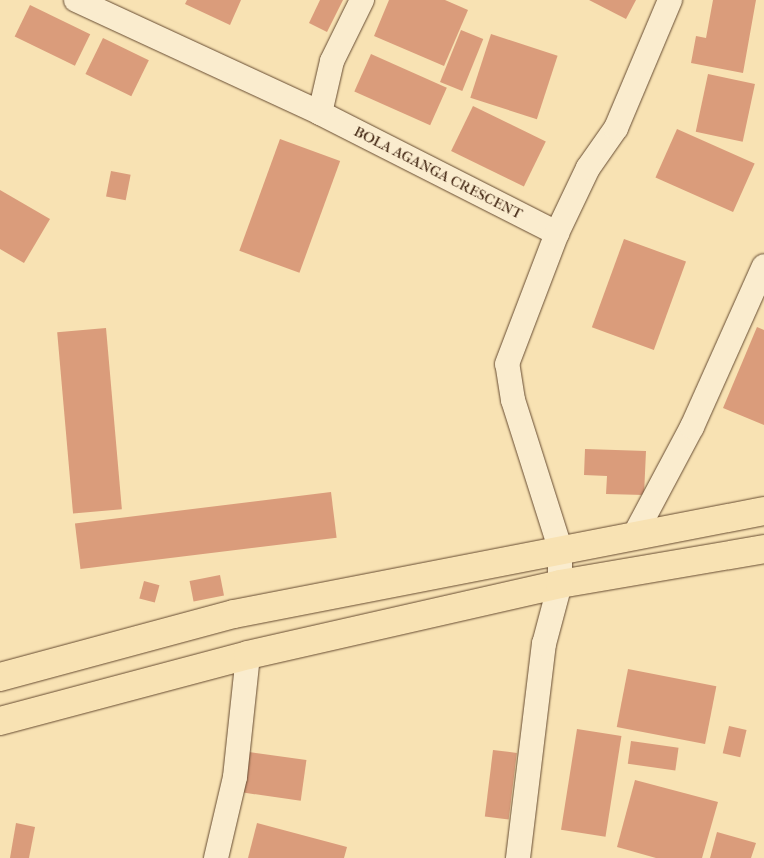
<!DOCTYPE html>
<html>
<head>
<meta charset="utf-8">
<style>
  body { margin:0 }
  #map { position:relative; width:764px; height:858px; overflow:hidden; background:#f8e2b3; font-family:"IM FELL French Canon",serif }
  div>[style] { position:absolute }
  .building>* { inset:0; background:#da9c7b; transform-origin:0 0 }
  .roads { filter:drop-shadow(0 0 1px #664b31) drop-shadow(0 0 1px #664b31) }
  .street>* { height:24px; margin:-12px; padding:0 12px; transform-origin:12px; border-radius:12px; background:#faecce }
  .primary>* { height:28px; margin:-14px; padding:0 14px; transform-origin:14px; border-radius:14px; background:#f8e2b3 }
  span { translate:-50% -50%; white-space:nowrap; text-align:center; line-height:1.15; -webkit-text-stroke:4px #faecce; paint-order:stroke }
  .street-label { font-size:15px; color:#361906 }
</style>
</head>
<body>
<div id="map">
  <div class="building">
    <div style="clip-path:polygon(187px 0,241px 0,230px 25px,185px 4px)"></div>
    <div style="clip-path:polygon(320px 0,343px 0,327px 32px,309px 23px)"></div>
    <div style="clip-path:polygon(389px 0,445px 0,468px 10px,444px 66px,374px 36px)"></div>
    <div style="clip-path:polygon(589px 0,636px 0,626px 19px)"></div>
    <div style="clip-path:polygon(713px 0,756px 0,743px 73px,691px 63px,696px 36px,706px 38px)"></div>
    <div style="left:30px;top:5px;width:67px;height:35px;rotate:26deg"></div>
    <div style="left:461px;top:30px;width:24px;height:56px;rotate:22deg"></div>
    <div style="left:491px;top:34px;width:70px;height:67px;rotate:18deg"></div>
    <div style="left:103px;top:38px;width:51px;height:40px;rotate:26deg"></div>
    <div style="left:371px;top:54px;width:83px;height:41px;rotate:24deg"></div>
    <div style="left:708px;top:74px;width:48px;height:59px;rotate:12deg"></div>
    <div style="left:473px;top:106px;width:81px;height:50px;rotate:26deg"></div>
    <div style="left:677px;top:129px;width:85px;height:53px;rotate:24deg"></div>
    <div style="left:280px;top:139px;width:64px;height:119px;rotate:20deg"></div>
    <div style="left:111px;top:171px;width:20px;height:26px;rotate:11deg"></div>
    <div style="clip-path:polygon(0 190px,50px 219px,24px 263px,0 249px)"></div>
    <div style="left:624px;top:239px;width:66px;height:94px;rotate:20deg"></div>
    <div style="clip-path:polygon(757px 327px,764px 330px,764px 425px,723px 408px)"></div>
    <div style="left:106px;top:328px;width:182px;height:49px;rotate:85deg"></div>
    <div style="clip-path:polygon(585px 449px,646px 451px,644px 495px,606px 494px,607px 476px,584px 475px)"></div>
    <div style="left:331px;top:492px;width:46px;height:258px;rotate:83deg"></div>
    <div style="left:220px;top:575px;width:21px;height:31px;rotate:79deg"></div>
    <div style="left:144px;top:581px;width:16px;height:18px;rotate:15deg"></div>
    <div style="left:628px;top:669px;width:90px;height:59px;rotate:11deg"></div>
    <div style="left:729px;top:726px;width:18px;height:28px;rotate:13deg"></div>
    <div style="left:577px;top:729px;width:45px;height:102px;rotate:9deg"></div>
    <div style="left:631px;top:741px;width:48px;height:23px;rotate:8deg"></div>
    <div style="left:493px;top:750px;width:24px;height:67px;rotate:7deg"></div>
    <div style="left:249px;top:752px;width:58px;height:41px;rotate:8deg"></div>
    <div style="clip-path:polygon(635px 780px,718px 802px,702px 858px,656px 858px,617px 847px)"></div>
    <div style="clip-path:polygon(16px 823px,35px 827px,29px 858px,10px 858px)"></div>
    <div style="clip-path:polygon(257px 823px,347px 847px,344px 858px,248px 858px)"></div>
    <div style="clip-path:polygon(717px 832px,756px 843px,751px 858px,710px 858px)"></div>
  </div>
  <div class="roads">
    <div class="street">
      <div style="left:76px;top:0;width:269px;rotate:24.8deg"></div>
      <div style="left:320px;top:113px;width:266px;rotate:26.9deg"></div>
      <div style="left:320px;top:113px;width:53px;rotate:-77deg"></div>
      <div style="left:332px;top:61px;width:68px;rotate:-63.8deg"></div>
      <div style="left:635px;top:534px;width:121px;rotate:-62deg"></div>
      <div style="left:692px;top:427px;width:176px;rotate:-65.9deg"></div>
      <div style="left:216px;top:858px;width:83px;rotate:-76.8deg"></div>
      <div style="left:235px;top:777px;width:123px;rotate:-83.9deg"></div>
      <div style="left:518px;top:858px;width:216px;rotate:-83.1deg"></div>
      <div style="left:544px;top:644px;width:62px;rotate:-75.1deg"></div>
      <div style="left:560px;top:584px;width:36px;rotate:-90deg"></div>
      <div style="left:560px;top:548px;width:155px;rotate:-107.6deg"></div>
      <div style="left:513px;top:400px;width:36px;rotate:-99deg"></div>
      <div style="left:507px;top:364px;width:140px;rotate:-69.1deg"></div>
      <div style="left:557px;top:233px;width:72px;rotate:-64.5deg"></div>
      <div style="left:588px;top:168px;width:49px;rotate:-55deg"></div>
      <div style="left:616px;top:128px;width:139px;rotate:-67.1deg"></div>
    </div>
    <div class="primary">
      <div style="left:0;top:677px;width:242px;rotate:-15.1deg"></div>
      <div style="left:234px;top:614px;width:540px;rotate:-11deg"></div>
      <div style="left:0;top:721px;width:257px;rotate:-14.9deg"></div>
      <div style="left:248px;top:655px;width:320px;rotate:-12.8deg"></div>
      <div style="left:560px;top:584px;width:207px;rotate:-9.7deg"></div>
    </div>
  </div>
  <div class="street-label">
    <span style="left:438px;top:173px;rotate:27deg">BOLA AGANGA CRESCENT</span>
  </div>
</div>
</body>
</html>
